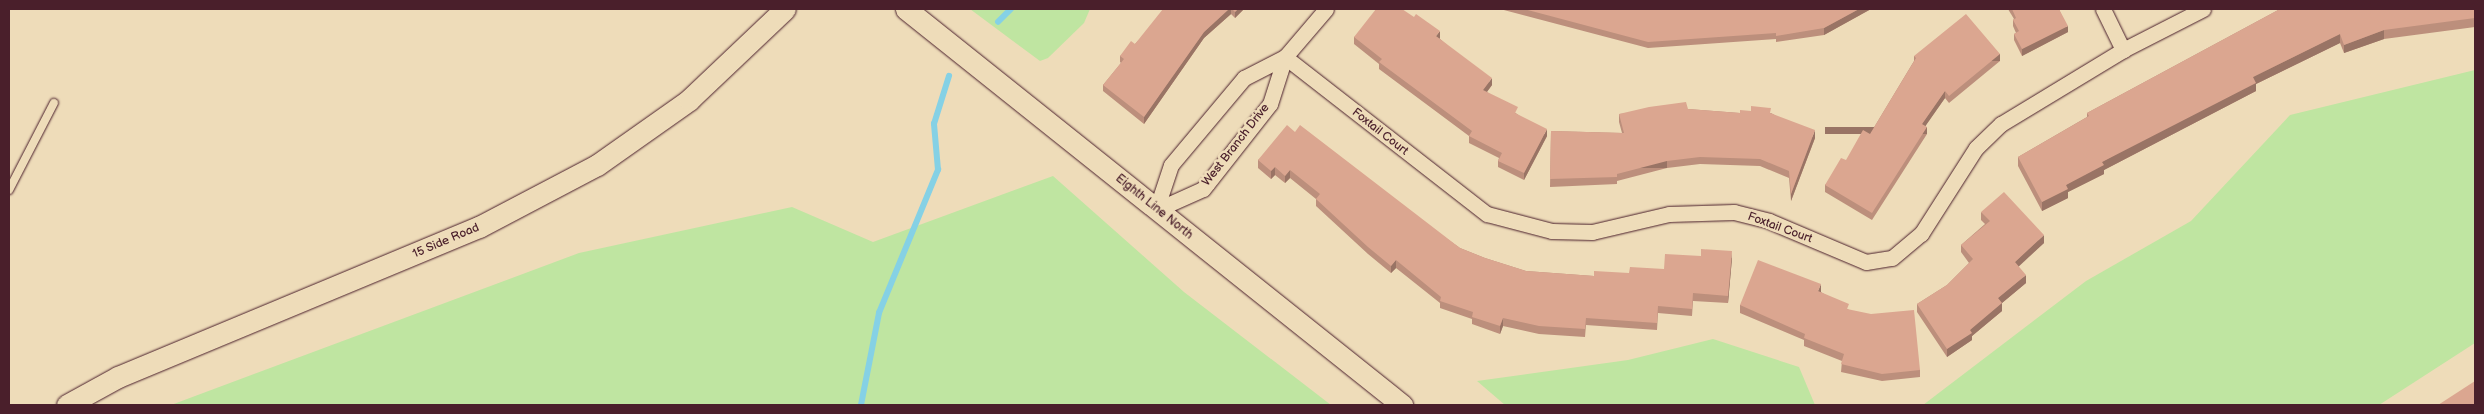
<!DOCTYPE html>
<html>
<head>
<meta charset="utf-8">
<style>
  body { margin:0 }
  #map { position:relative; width:2484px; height:414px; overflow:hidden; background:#eedcb9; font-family:"Balsamiq Sans",sans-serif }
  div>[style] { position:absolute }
  .green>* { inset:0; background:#bfe5a1 }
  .stream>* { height:5.5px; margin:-2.75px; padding:0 2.75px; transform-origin:2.75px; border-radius:2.75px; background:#85d1e5 }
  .roads { filter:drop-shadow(0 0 1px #4a1f2b) drop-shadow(0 0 1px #4a1f2b) }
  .lane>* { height:8px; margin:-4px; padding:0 4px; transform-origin:4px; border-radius:4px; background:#eedcb9 }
  .street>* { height:15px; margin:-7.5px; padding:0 7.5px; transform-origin:7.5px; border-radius:7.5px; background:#eedcb9 }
  .secondary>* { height:21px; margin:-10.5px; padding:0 10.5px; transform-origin:10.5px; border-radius:10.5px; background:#eedcb9 }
  .wall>* { inset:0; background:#bc8f7c }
  .shaded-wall>* { inset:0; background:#997465; transform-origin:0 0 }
  .building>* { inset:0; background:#dba690 }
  span { translate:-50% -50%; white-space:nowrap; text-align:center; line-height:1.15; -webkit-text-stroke:5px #eedcb9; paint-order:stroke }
  .street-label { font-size:12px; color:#4a1f2b }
  .frame { position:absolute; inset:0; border:10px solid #4a1f2b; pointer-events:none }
</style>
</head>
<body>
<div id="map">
  <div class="green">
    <div style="clip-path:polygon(970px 9px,1090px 9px,1084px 23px,1048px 58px,1040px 61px)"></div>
    <div style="clip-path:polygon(2475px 70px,2475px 343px,2379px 405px,1923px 405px,2086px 281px,2191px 221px,2290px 115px)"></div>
    <div style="clip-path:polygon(1053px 176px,1184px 292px,1331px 405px,171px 405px,579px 253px,792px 207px,873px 242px)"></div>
    <div style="clip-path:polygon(1713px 339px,1799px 367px,1815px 405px,1505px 405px,1477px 381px,1628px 360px)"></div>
  </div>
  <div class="stream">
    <div style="left:998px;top:22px;width:18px;rotate:-45deg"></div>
    <div style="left:861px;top:405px;width:94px;rotate:-78.9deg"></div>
    <div style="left:879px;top:313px;width:155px;rotate:-67.6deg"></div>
    <div style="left:938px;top:170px;width:46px;rotate:-95deg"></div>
    <div style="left:934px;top:124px;width:50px;rotate:-72.6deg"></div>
  </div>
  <div class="roads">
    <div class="lane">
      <div style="left:9px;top:190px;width:98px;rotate:-62.7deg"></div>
    </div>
    <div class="street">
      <div style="left:2103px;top:9px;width:46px;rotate:64deg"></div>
      <div style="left:1285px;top:57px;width:256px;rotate:37.9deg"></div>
      <div style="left:1487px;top:214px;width:67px;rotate:14.7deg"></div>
      <div style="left:1552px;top:231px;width:40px;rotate:1.4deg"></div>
      <div style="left:1592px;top:232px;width:79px;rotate:-13.2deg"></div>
      <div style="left:1669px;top:214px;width:65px;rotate:-1.8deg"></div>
      <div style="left:1734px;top:212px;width:36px;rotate:14deg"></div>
      <div style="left:1769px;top:221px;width:105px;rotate:22.9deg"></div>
      <div style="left:1866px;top:262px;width:26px;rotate:-9deg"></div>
      <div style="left:1892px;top:258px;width:38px;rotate:-40deg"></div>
      <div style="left:1921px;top:234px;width:102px;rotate:-57.4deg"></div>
      <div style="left:1976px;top:148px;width:35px;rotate:-44deg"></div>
      <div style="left:2001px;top:124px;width:143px;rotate:-31.2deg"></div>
      <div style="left:2123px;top:50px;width:90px;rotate:-27.1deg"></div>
      <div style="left:1156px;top:210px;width:51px;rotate:-24.1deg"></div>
      <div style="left:1203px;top:189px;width:108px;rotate:-51.8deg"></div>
      <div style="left:1270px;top:104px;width:49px;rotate:-72.3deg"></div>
      <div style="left:1285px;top:57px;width:63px;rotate:-49.5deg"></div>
      <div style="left:1156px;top:210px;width:47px;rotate:-71.6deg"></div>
      <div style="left:1171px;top:165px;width:114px;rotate:-50deg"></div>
      <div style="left:1244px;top:78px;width:46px;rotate:-27.1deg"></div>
    </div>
    <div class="secondary">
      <div style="left:906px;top:9px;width:635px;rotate:38.6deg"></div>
      <div style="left:67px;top:405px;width:58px;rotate:-28.8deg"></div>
      <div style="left:118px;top:377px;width:391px;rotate:-22.6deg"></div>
      <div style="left:479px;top:227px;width:133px;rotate:-27.7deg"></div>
      <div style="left:597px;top:165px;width:113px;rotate:-35.2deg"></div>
      <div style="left:689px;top:100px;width:132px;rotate:-43.5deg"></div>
    </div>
  </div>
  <div class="wall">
    <div style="clip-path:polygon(1169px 9px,1244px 9px,1235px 18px,1231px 14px,1204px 38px,1144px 124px,1103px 91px,1103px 85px,1121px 63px,1120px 62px,1120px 56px,1135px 44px)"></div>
    <div style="clip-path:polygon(1500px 9px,1871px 9px,1824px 35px,1776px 42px,1776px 39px,1648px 48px)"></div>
    <div style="clip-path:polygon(2008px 9px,2059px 9px,2068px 32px,2022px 56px,2014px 40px,2014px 34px,2016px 33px,2013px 26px,2013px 20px,2014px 19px)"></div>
    <div style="clip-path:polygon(2280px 9px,2475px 9px,2475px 27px,2384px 39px,2344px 53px,2340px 43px,2256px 84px,2256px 91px,2104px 170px,2104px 174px,2068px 192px,2068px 198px,2042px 211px,2018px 166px,2018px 157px,2087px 117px,2087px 113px)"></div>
    <div style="clip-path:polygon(1414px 17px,1439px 38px,1492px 85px,1487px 92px,1547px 136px,1524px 180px,1498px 167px,1498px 161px,1499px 158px,1469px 143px,1469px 136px,1379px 69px,1379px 64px,1354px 44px,1354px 37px)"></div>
    <div style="clip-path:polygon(1914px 56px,2000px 61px,1949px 103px,1945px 98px,1925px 126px,1927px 134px,1872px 220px,1825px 192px,1825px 185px,1870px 134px,1914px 61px)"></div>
    <div style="clip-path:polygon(1688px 109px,1740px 113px,1771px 113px,1815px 138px,1791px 201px,1789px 178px,1760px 166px,1700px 164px,1667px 168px,1617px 181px,1617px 184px,1550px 187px,1551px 131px,1622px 133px,1619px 122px,1619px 114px)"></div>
    <div style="clip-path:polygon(1295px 132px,1460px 248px,1485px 258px,1526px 271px,1594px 276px,1629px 273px,1664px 269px,1732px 258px,1728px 303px,1693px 301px,1692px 316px,1658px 313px,1657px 330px,1586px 325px,1585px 337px,1539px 334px,1503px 326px,1500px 334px,1472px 324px,1472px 319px,1440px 308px,1440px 303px,1396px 268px,1391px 273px,1368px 254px,1316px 206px,1316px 199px,1290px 178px,1285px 183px,1275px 175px,1271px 179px,1258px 168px,1258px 160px)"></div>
    <div style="clip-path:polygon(1981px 212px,2044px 243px,2018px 266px,2026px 283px,2002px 303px,2002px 311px,1972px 336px,1972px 340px,1947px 357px,1917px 312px,1917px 304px,1947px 285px,1969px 263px,1961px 252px,1961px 245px,1985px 224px,1981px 220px)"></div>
    <div style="clip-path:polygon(1821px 292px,1849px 310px,1920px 370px,1920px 377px,1882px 381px,1841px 372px,1842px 361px,1804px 346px,1804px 340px,1740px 313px,1740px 305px)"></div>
  </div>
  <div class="shaded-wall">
    <div style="clip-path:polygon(1229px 9px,1231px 9px,1231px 14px,1204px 38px,1144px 124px,1144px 117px,1204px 32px)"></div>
    <div style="clip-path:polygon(1238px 9px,1244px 9px,1235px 18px,1235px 12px)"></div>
    <div style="clip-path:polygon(1859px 9px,1871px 9px,1824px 35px,1824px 28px)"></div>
    <div style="clip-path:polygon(2068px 26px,2068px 32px,2022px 56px,2022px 49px)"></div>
    <div style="clip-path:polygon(2384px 30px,2384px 39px,2344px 53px,2344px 45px)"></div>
    <div style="clip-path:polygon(1440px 31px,1440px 38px,1436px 43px,1436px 36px)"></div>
    <div style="clip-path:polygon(2340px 34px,2340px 43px,2256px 84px,2256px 91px,2104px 170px,2104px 174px,2068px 192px,2068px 198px,2042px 211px,2042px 202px,2066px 185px,2102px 162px,2253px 77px)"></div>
    <div style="left:2000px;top:54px;width:7px;height:66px;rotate:90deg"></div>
    <div style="clip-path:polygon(1492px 78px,1492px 85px,1483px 97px,1483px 90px)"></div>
    <div style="clip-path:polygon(1945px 91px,1945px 98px,1922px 131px,1922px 124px)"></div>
    <div style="left:1927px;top:127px;width:7px;height:102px;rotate:90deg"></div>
    <div style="clip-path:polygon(1547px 129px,1547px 136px,1524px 180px,1524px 173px)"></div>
    <div style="clip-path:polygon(1815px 130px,1815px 138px,1791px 201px,1791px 194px)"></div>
    <div style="left:1667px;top:161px;width:7px;height:52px;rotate:90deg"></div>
    <div style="clip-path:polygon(1275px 167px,1275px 175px,1271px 179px,1271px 171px)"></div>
    <div style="clip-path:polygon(1290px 170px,1290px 178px,1285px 183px,1285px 176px)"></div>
    <div style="clip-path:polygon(2044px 235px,2044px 243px,2015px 270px,2015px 262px)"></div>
    <div style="clip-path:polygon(1732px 251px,1732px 258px,1728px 303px,1728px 296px)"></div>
    <div style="clip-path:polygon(1396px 260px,1396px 268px,1391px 273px,1391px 266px)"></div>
    <div style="clip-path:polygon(2026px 275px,2026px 283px,2002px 303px,2002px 311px,1972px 336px,1972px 340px,1947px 357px,1947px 349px,1970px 330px,1998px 298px)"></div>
    <div style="clip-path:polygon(1821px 284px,1821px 292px,1818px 299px,1818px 291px)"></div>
    <div style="clip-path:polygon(1503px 318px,1503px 326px,1500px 334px,1500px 326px)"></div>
  </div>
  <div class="building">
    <div style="clip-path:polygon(1163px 9px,1167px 9px,1168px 10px,1169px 9px,1229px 9px,1204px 32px,1144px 117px,1103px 85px,1124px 59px,1120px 56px,1131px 41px,1135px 44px)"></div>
    <div style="clip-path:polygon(1232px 9px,1238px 9px,1235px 12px)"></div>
    <div style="clip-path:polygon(1376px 9px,1402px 9px,1414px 17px,1416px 14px,1440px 31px,1436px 36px,1492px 78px,1483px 90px,1518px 107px,1515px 113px,1547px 129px,1524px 173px,1498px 161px,1502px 153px,1469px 136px,1472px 131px,1379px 62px,1382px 59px,1354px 37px)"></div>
    <div style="clip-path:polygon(1524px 9px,1859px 9px,1824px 28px,1776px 36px,1776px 33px,1648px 42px)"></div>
    <div style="clip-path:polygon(2012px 9px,2059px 9px,2068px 26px,2022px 49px,2014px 34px,2019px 31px,2013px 20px,2016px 18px)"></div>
    <div style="clip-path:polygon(2280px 9px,2475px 9px,2475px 18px,2384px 30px,2344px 45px,2340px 34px,2253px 77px,2256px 83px,2102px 162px,2104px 165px,2066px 185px,2068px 189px,2042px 202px,2018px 157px,2089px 116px,2087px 113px)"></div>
    <div style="clip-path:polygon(1966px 14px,2000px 54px,1949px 96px,1945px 91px,1922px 124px,1927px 127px,1872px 213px,1825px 185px,1841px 158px,1846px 160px,1863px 130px,1870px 134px,1916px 58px,1914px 56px)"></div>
    <div style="clip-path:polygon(1686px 102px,1688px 109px,1740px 113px,1740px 110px,1751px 111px,1751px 106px,1771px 108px,1770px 113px,1815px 130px,1791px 194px,1789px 171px,1760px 159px,1700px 157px,1667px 161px,1617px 174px,1617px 177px,1550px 179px,1551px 131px,1624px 133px,1619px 114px,1649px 107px)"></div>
    <div style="clip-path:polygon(1287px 125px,1295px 132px,1300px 125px,1460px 248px,1485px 258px,1526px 271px,1594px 276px,1594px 271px,1629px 273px,1630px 267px,1664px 269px,1665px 254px,1701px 256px,1701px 249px,1732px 251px,1728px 296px,1693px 293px,1692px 309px,1658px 306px,1657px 323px,1586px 318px,1585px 329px,1539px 326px,1503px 318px,1500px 326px,1472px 317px,1473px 312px,1440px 301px,1441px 297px,1396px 260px,1391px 266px,1368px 247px,1316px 199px,1320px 194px,1290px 170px,1285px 176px,1275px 167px,1271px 171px,1258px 160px)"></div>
    <div style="clip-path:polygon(2004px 192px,2044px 235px,2015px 262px,2026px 275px,1998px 298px,2002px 303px,1970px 330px,1972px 333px,1947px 349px,1917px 304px,1947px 285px,1973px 259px,1961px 245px,1990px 221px,1981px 212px)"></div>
    <div style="clip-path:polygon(1758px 260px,1821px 284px,1818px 291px,1849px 304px,1847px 309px,1871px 314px,1914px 310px,1920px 370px,1882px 374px,1841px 364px,1844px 354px,1804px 338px,1805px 334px,1740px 305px)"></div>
    <div style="clip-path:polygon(2475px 381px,2475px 405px,2438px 405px)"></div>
  </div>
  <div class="street-label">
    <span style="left:1380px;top:132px;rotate:38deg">Foxtail Court</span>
    <span style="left:1236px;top:145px;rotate:-52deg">West Branch Drive</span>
    <span style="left:1154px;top:207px;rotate:39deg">Eighth Line North</span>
    <span style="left:1780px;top:228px;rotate:20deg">Foxtail Court</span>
    <span style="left:446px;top:241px;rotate:-23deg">15 Side Road</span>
  </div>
  <div class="frame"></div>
</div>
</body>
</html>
